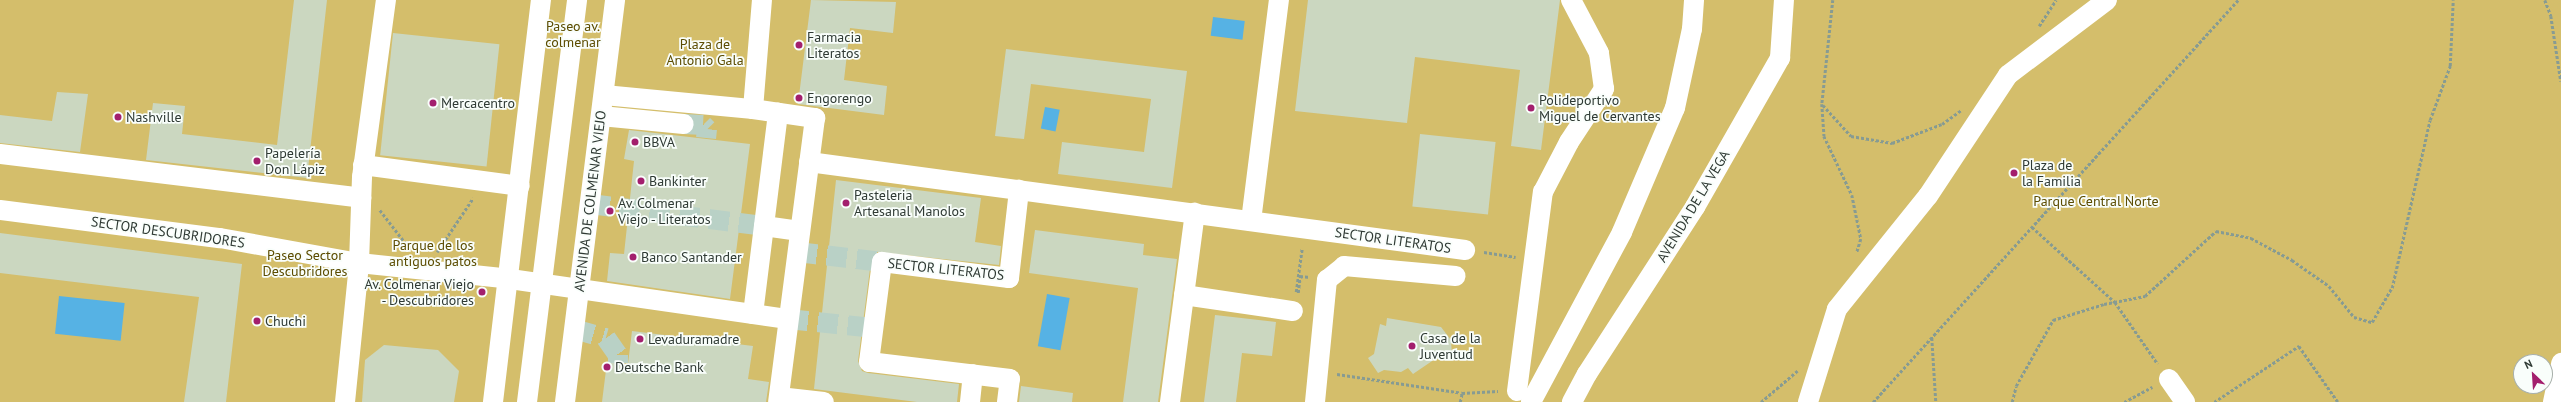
<!DOCTYPE html>
<html>
<head>
<meta charset="utf-8">
<style>
  body { margin:0 }
  #map { position:relative; width:2561px; height:402px; overflow:hidden; background:#dbf7ea; font-family:"PT Sans",sans-serif }
  div>[style] { position:absolute }
  .green>* { inset:0; background:#d4be6b }
  .water>* { inset:0; background:#56b2e4; transform-origin:0 0 }
  .building>* { inset:0; background:#cbd7c0; transform-origin:0 0 }
  .minor-tunnel>* { height:20px; margin-top:-10px; transform-origin:0; background:repeating-linear-gradient(90deg,#b9d1c6 0 20px,transparent 0 30px) }
  .path>* { height:2.5px; margin-top:-1.25px; transform-origin:0; background:repeating-linear-gradient(90deg,#879b92 0 3px,transparent 0 5px) }
  .minor>* { height:20px; margin:-10px; padding:0 10px; transform-origin:10px; border-radius:10px; background:#fff }
  .dots>* { width:11px; height:11px; translate:-50% -50%; box-sizing:border-box; border:2px solid #f9fefb; border-radius:50% }
  span { translate:-50% -50%; white-space:nowrap; text-align:center; line-height:1.15; -webkit-text-stroke:3.5px #f9fefb; paint-order:stroke }
  .park-label { font-size:14px; color:#5c4c01 }
  .poi-label { font-size:14px; color:#2f3a34 }
  .left { translate:0 -50%; text-align:left }
  .right { translate:-100% -50%; text-align:right }
  .street-label { font-size:14px; color:#2f3a34 }
  .north { position:absolute; left:2513px; top:354px; width:40px; height:40px; box-sizing:border-box; background:#f9fefb; border:1px solid #a8b0ab; border-radius:50%; rotate:335deg; font-size:11px; font-weight:700; line-height:16px; text-align:center; color:#2f3a34 }
  .north::after { content:''; display:block; margin:auto; width:14px; height:18px; background:#a31f6d; clip-path:polygon(50% 0,100% 100%,50% 72%,0 100%) }
</style>
</head>
<body>
<div id="map">
  <div class="green">
    <div style="clip-path:polygon(evenodd,0 0,2561px 0,2561px 402px,0 402px,0 0,2521px 362px,2545px 362px,2545px 386px,2521px 386px,2521px 362px)"></div>
  </div>
  <div class="water">
    <div style="left:1213px;top:17px;width:32px;height:19px;rotate:7deg"></div>
    <div style="left:1045px;top:107px;width:15px;height:22px;rotate:11deg"></div>
    <div style="left:1047px;top:294px;width:23px;height:53px;rotate:10deg"></div>
    <div style="left:59px;top:296px;width:66px;height:38px;rotate:6deg"></div>
  </div>
  <div class="building">
    <div style="clip-path:polygon(294px 0,327px 0,307px 178px,146px 160px,153px 103px,185px 106px,182px 134px,277px 145px)"></div>
    <div style="clip-path:polygon(811px 0,896px 2px,893px 33px,850px 28px,844px 80px,887px 86px,884px 115px,798px 104px)"></div>
    <div style="clip-path:polygon(1308px 0,1560px 0,1541px 150px,1511px 146px,1520px 70px,1415px 57px,1407px 123px,1295px 111px)"></div>
    <div style="left:393px;top:33px;width:107px;height:123px;rotate:6deg"></div>
    <div style="clip-path:polygon(1006px 49px,1187px 71px,1172px 188px,1058px 174px,1062px 142px,1144px 152px,1151px 99px,1031px 84px,1024px 139px,995px 136px)"></div>
    <div style="clip-path:polygon(57px 92px,88px 94px,80px 152px,0 143px,0 115px,52px 121px)"></div>
    <div style="clip-path:polygon(629px 130px,750px 144px,730px 299px,607px 281px,610px 253px,624px 254px,634px 161px,624px 159px)"></div>
    <div style="left:1420px;top:134px;width:76px;height:73px;rotate:6deg"></div>
    <div style="clip-path:polygon(836px 180px,981px 198px,975px 242px,1001px 246px,999px 265px,877px 252px,871px 261px,858px 361px,862px 371px,868px 373px,959px 384px,957px 402px,917px 402px,814px 389px)"></div>
    <div style="clip-path:polygon(1035px 230px,1144px 244px,1143px 255px,1177px 259px,1158px 402px,1123px 402px,1138px 288px,1029px 273px)"></div>
    <div style="clip-path:polygon(0 233px,242px 264px,226px 402px,184px 402px,199px 297px,0 273px)"></div>
    <div style="clip-path:polygon(1215px 315px,1276px 322px,1272px 356px,1242px 353px,1236px 402px,1204px 402px)"></div>
    <div style="clip-path:polygon(1387px 318px,1441px 327px,1451px 340px,1452px 356px,1444px 360px,1435px 359px,1413px 374px,1408px 368px,1401px 372px,1384px 370px,1378px 373px,1368px 358px,1374px 354px,1380px 324px,1386px 326px)"></div>
    <div style="clip-path:polygon(632px 331px,753px 346px,748px 379px,769px 382px,766px 402px,602px 402px,607px 362px,628px 364px)"></div>
    <div style="clip-path:polygon(384px 345px,438px 350px,459px 371px,454px 402px,362px 402px,365px 360px)"></div>
    <div style="clip-path:polygon(1021px 386px,1073px 393px,1072px 402px,1019px 402px)"></div>
  </div>
  <div class="minor-tunnel">
    <div style="left:684px;top:124px;width:19px;rotate:3deg"></div>
    <div style="left:703px;top:125px;width:6px;rotate:45deg"></div>
    <div style="left:707px;top:129px;width:9px;rotate:96deg"></div>
    <div style="left:590px;top:204px;width:175px;rotate:7.2deg"></div>
    <div style="left:797px;top:252px;width:86px;rotate:6.7deg"></div>
    <div style="left:788px;top:319px;width:85px;rotate:6deg"></div>
    <div style="left:574px;top:329px;width:33px;rotate:16deg"></div>
    <div style="left:606px;top:338px;width:21px;rotate:55deg"></div>
    <div style="left:618px;top:355px;width:8px;rotate:90deg"></div>
  </div>
  <div class="path">
    <div style="left:1833px;top:0;width:105px;rotate:96deg"></div>
    <div style="left:1822px;top:104px;width:32px;rotate:86deg"></div>
    <div style="left:1824px;top:136px;width:65px;rotate:64.6deg"></div>
    <div style="left:1852px;top:195px;width:45px;rotate:78.4deg"></div>
    <div style="left:1861px;top:239px;width:14px;rotate:107deg"></div>
    <div style="left:2545px;top:0;width:17px;rotate:69deg"></div>
    <div style="left:2551px;top:16px;width:66px;rotate:81.3deg"></div>
    <div style="left:2039px;top:26px;width:31px;rotate:-57deg"></div>
    <div style="left:1823px;top:105px;width:42px;rotate:47.9deg"></div>
    <div style="left:1851px;top:136px;width:42px;rotate:9.7deg"></div>
    <div style="left:1892px;top:143px;width:53px;rotate:-20.8deg"></div>
    <div style="left:1942px;top:124px;width:24px;rotate:-36deg"></div>
    <div style="left:380px;top:210px;width:49px;rotate:52.4deg"></div>
    <div style="left:2032px;top:227px;width:112px;rotate:42.1deg"></div>
    <div style="left:2115px;top:302px;width:75px;rotate:55.3deg"></div>
    <div style="left:437px;top:252px;width:65px;rotate:-56.3deg"></div>
    <div style="left:1484px;top:252px;width:32px;rotate:9deg"></div>
    <div style="left:1296px;top:292px;width:44px;rotate:-82.2deg"></div>
    <div style="left:1298px;top:293px;width:17px;rotate:-83deg"></div>
    <div style="left:1300px;top:276px;width:10px;rotate:6deg"></div>
    <div style="left:1932px;top:338px;width:64px;rotate:86.4deg"></div>
    <div style="left:1337px;top:374px;width:126px;rotate:8.6deg"></div>
    <div style="left:1462px;top:393px;width:36px;rotate:-3deg"></div>
    <div style="left:1460px;top:402px;width:9px;rotate:-77deg"></div>
    <div style="left:1761px;top:402px;width:48px;rotate:-40.7deg"></div>
    <div style="left:1873px;top:402px;width:543px;rotate:-47.76deg"></div>
    <div style="left:2012px;top:402px;width:16px;rotate:-76deg"></div>
    <div style="left:2016px;top:386px;width:76px;rotate:-60.7deg"></div>
    <div style="left:2053px;top:320px;width:53px;rotate:-17.4deg"></div>
    <div style="left:2104px;top:304px;width:42px;rotate:-11deg"></div>
    <div style="left:2145px;top:296px;width:96px;rotate:-42.5deg"></div>
    <div style="left:2216px;top:231px;width:36px;rotate:11deg"></div>
    <div style="left:2251px;top:238px;width:47px;rotate:28.2deg"></div>
    <div style="left:2292px;top:260px;width:45px;rotate:35.1deg"></div>
    <div style="left:2329px;top:286px;width:40px;rotate:51deg"></div>
    <div style="left:2354px;top:317px;width:19px;rotate:16deg"></div>
    <div style="left:2372px;top:322px;width:39px;rotate:-60deg"></div>
    <div style="left:2392px;top:288px;width:172px;rotate:-77.3deg"></div>
    <div style="left:2430px;top:120px;width:58px;rotate:-69.7deg"></div>
    <div style="left:2450px;top:66px;width:66px;rotate:-87.4deg"></div>
    <div style="left:2124px;top:402px;width:32px;rotate:-28deg"></div>
    <div style="left:2214px;top:402px;width:102px;rotate:-33.4deg"></div>
    <div style="left:2299px;top:346px;width:68px;rotate:55.1deg"></div>
  </div>
  <div class="minor">
    <div style="left:604px;top:95px;width:150px;rotate:5.4deg"></div>
    <div style="left:753px;top:109px;width:109px;rotate:-85.3deg"></div>
    <div style="left:753px;top:109px;width:63px;rotate:8.3deg"></div>
    <div style="left:815px;top:118px;width:286px;rotate:97.4deg"></div>
    <div style="left:601px;top:116px;width:83px;rotate:5.5deg"></div>
    <div style="left:0;top:154px;width:364px;rotate:6.9deg"></div>
    <div style="left:809px;top:162px;width:662px;rotate:7.64deg"></div>
    <div style="left:363px;top:165px;width:158px;rotate:7.6deg"></div>
    <div style="left:0;top:210px;width:222px;rotate:7.3deg"></div>
    <div style="left:220px;top:238px;width:141px;rotate:10.2deg"></div>
    <div style="left:359px;top:263px;width:152px;rotate:6deg"></div>
    <div style="left:510px;top:279px;width:281px;rotate:8.2deg"></div>
    <div style="left:1251px;top:221px;width:223px;rotate:-82.8deg"></div>
    <div style="left:764px;top:226px;width:36px;rotate:8deg"></div>
    <div style="left:1184px;top:295px;width:110px;rotate:8.4deg"></div>
    <div style="left:753px;top:314px;width:203px;rotate:-82.9deg"></div>
    <div style="left:2169px;top:379px;width:28px;rotate:55deg"></div>
    <div style="left:1517px;top:391px;width:201px;rotate:-82.6deg"></div>
    <div style="left:1543px;top:192px;width:56px;rotate:-62.5deg"></div>
    <div style="left:1569px;top:142px;width:64px;rotate:-56.6deg"></div>
    <div style="left:1604px;top:89px;width:36px;rotate:-98deg"></div>
    <div style="left:1599px;top:53px;width:60px;rotate:-117.8deg"></div>
    <div style="left:779px;top:397px;width:45px;rotate:6.3deg"></div>
    <div style="left:345px;top:402px;width:140px;rotate:-84.2deg"></div>
    <div style="left:359px;top:263px;width:86px;rotate:-88deg"></div>
    <div style="left:362px;top:177px;width:179px;rotate:-82.3deg"></div>
    <div style="left:493px;top:402px;width:405px;rotate:-83.2deg"></div>
    <div style="left:527px;top:402px;width:405px;rotate:-82.9deg"></div>
    <div style="left:565px;top:402px;width:405px;rotate:-82.9deg"></div>
    <div style="left:970px;top:402px;width:28px;rotate:-84deg"></div>
    <div style="left:1007px;top:402px;width:23px;rotate:-83deg"></div>
    <div style="left:1010px;top:379px;width:142px;rotate:-173.1deg"></div>
    <div style="left:869px;top:362px;width:101px;rotate:-82.6deg"></div>
    <div style="left:882px;top:262px;width:128px;rotate:7.2deg"></div>
    <div style="left:1009px;top:278px;width:89px;rotate:-83.5deg"></div>
    <div style="left:1170px;top:402px;width:191px;rotate:-82.5deg"></div>
    <div style="left:1315px;top:402px;width:123px;rotate:-84.4deg"></div>
    <div style="left:1327px;top:280px;width:22px;rotate:-39deg"></div>
    <div style="left:1344px;top:266px;width:112px;rotate:5.1deg"></div>
    <div style="left:1531px;top:402px;width:193px;rotate:-61.8deg"></div>
    <div style="left:1622px;top:232px;width:135px;rotate:-66.9deg"></div>
    <div style="left:1675px;top:108px;width:81px;rotate:-77.9deg"></div>
    <div style="left:1692px;top:29px;width:29px;rotate:-86deg"></div>
    <div style="left:1572px;top:402px;width:32px;rotate:-62deg"></div>
    <div style="left:1587px;top:374px;width:199px;rotate:-57.1deg"></div>
    <div style="left:1695px;top:207px;width:172px;rotate:-60.3deg"></div>
    <div style="left:1780px;top:58px;width:58px;rotate:-86.1deg"></div>
    <div style="left:1808px;top:402px;width:97px;rotate:-72.7deg"></div>
    <div style="left:1837px;top:309px;width:145px;rotate:-51.2deg"></div>
    <div style="left:1928px;top:196px;width:145px;rotate:-56.5deg"></div>
    <div style="left:2008px;top:75px;width:124px;rotate:-37.1deg"></div>
    <div style="left:2553px;top:402px;width:40px;rotate:-78deg"></div>
  </div>
  <div class="dots">
    <div style="left:799px;top:45px;background:#a31f6d"></div>
    <div style="left:799px;top:98px;background:#a31f6d"></div>
    <div style="left:433px;top:103px;background:#a31f6d"></div>
    <div style="left:1531px;top:108px;background:#a31f6d"></div>
    <div style="left:118px;top:117px;background:#a31f6d"></div>
    <div style="left:635px;top:142px;background:#a31f6d"></div>
    <div style="left:257px;top:161px;background:#a31f6d"></div>
    <div style="left:2014px;top:173px;background:#a31f6d"></div>
    <div style="left:641px;top:181px;background:#a31f6d"></div>
    <div style="left:846px;top:203px;background:#a31f6d"></div>
    <div style="left:610px;top:211px;background:#a31f6d"></div>
    <div style="left:633px;top:257px;background:#a31f6d"></div>
    <div style="left:482px;top:292px;background:#a31f6d"></div>
    <div style="left:257px;top:321px;background:#a31f6d"></div>
    <div style="left:640px;top:339px;background:#a31f6d"></div>
    <div style="left:1412px;top:346px;background:#a31f6d"></div>
    <div style="left:607px;top:367px;background:#a31f6d"></div>
  </div>
  <div class="park-label">
    <span style="left:573px;top:34px">Paseo av.<br>colmenar</span>
    <span style="left:705px;top:52px">Plaza de<br>Antonio Gala</span>
    <span style="left:2096px;top:201px">Parque Central Norte</span>
    <span style="left:433px;top:253px">Parque de los<br>antiguos patos</span>
    <span style="left:305px;top:263px">Paseo Sector<br>Descubridores</span>
  </div>
  <div class="poi-label">
    <span class="left" style="left:807px;top:45px">Farmacia<br>Literatos</span>
    <span class="left" style="left:807px;top:98px">Engorengo</span>
    <span class="left" style="left:1539px;top:108px">Polideportivo<br>Miguel de Cervantes</span>
    <span class="left" style="left:441px;top:103px">Mercacentro</span>
    <span class="left" style="left:126px;top:117px">Nashville</span>
    <span class="left" style="left:643px;top:142px">BBVA</span>
    <span class="left" style="left:265px;top:161px">Papelería<br>Don Lápiz</span>
    <span class="left" style="left:2022px;top:173px">Plaza de<br>la Familia</span>
    <span class="left" style="left:649px;top:181px">Bankinter</span>
    <span class="left" style="left:854px;top:203px">Pasteleria<br>Artesanal Manolos</span>
    <span class="left" style="left:618px;top:211px">Av. Colmenar<br>Viejo - Literatos</span>
    <span class="left" style="left:641px;top:257px">Banco Santander</span>
    <span class="right" style="left:474px;top:292px">Av. Colmenar Viejo<br>- Descubridores</span>
    <span class="left" style="left:265px;top:321px">Chuchi</span>
    <span class="left" style="left:1420px;top:346px">Casa de la<br>Juventud</span>
    <span class="left" style="left:648px;top:339px">Levaduramadre</span>
    <span class="left" style="left:615px;top:367px">Deutsche Bank</span>
  </div>
  <div class="street-label">
    <span style="left:590px;top:201px;rotate:-83deg">AVENIDA DE COLMENAR VIEJO</span>
    <span style="left:1693px;top:206px;rotate:-59deg">AVENIDA DE LA VEGA</span>
    <span style="left:168px;top:232px;rotate:8deg">SECTOR DESCUBRIDORES</span>
    <span style="left:1393px;top:240px;rotate:8deg">SECTOR LITERATOS</span>
    <span style="left:946px;top:269px;rotate:6deg">SECTOR LITERATOS</span>
  </div>
  <div class="north">N</div>
</div>
</body>
</html>
